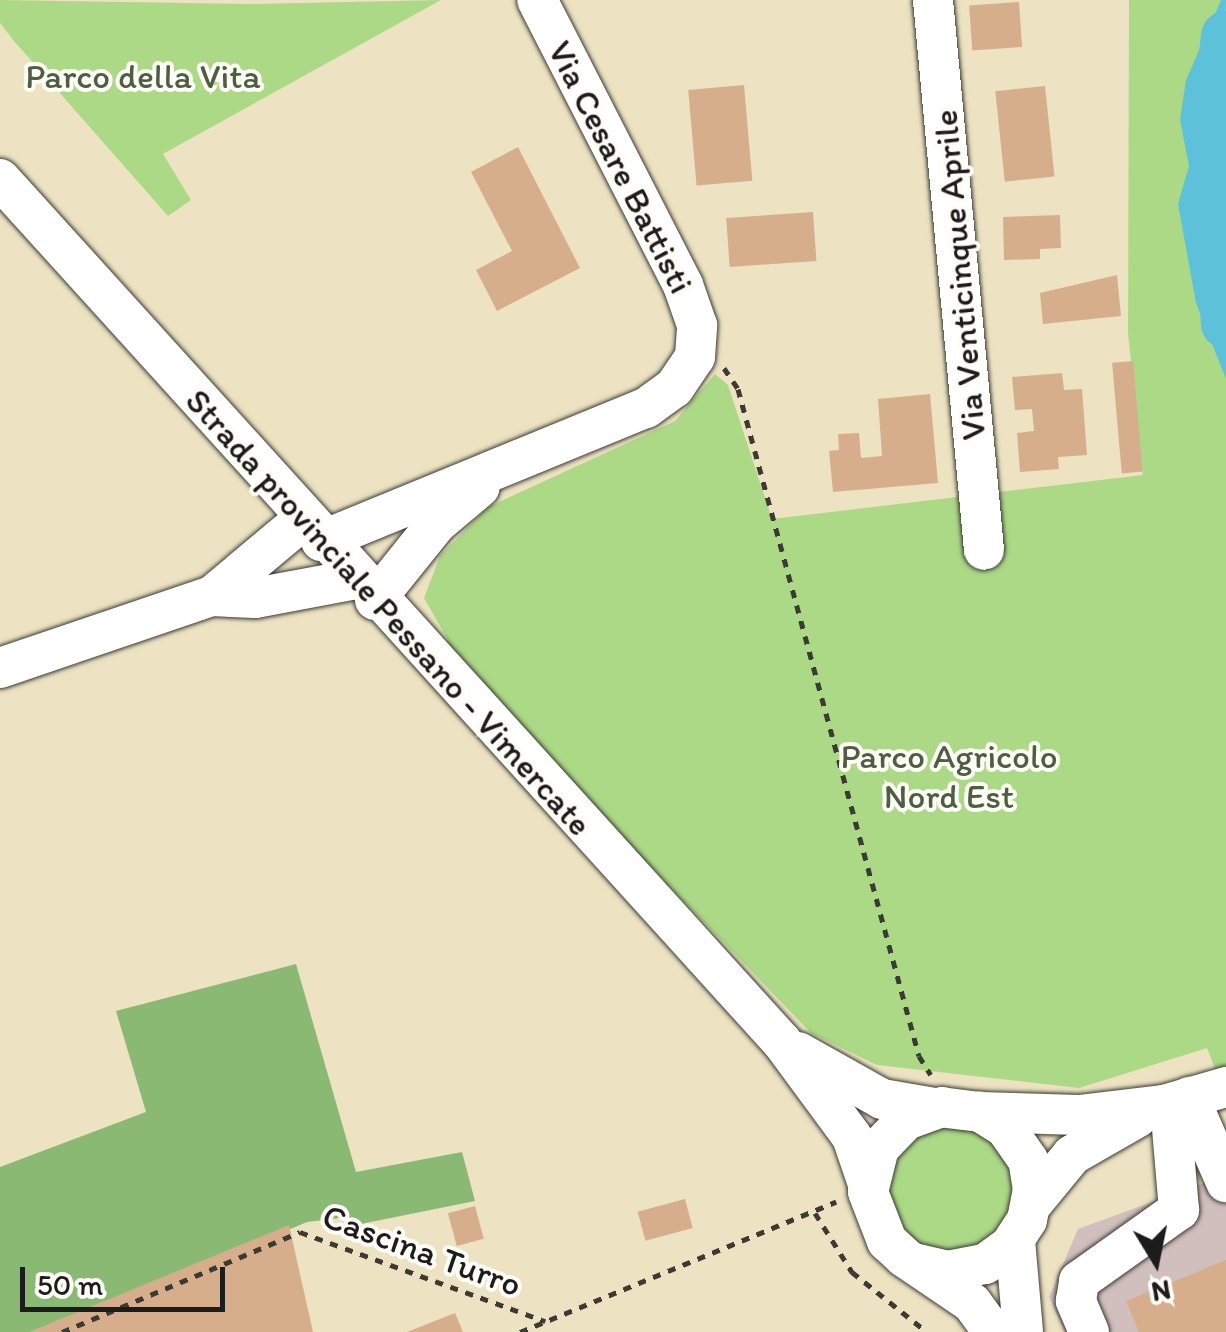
<!DOCTYPE html>
<html>
<head>
<meta charset="utf-8">
<style>
  body { margin:0 }
  #map { position:relative; width:1226px; height:1332px; overflow:hidden; background:#ede3c2; font-family:Itim,sans-serif }
  div>[style] { position:absolute }
  .industrial>* { inset:0; background:#d1bfbe }
  .green>* { inset:0; background:#acd986 }
  .round { border-radius:50% }
  .forest>* { inset:0; background:#89b973 }
  .water>* { inset:0; background:#5dc1da }
  .river>* { height:50px; margin:-25px; padding:0 25px; transform-origin:25px; border-radius:25px; background:#5dc1da }
  .building>* { inset:0; background:#d7ae8b; transform-origin:0 0 }
  .path>* { height:5px; margin-top:-2.5px; transform-origin:0; background:repeating-linear-gradient(90deg,#3b3a35 0 8px,transparent 0 16px) }
  .roads { filter:drop-shadow(0 0 2px #3b3a35) drop-shadow(0 0 2px #3b3a35) }
  .minor>* { height:40px; margin:-20px; padding:0 20px; transform-origin:20px; border-radius:20px; background:#fff }
  span { translate:-50% -50%; white-space:nowrap; text-align:center; line-height:1.15; -webkit-text-stroke:8px #fdfcf7; paint-order:stroke }
  .park-label { font-size:35px; color:#4e5e41 }
  .street-label { font-size:35px; color:#1c1c1c }
  .north { position:absolute; left:1106px; top:1212px; width:100px; height:100px; -webkit-text-stroke:8px #fdfcf7; paint-order:stroke; rotate:170deg; font-size:28px; font-weight:700; line-height:40px; text-align:center; color:#1c1c1c }
  .north::after { content:''; display:block; margin:auto; width:35px; height:45px; background:#1c1c1c; clip-path:polygon(50% 0,100% 100%,50% 72%,0 100%) }
  .scale { position:absolute; left:20px; top:1267px; width:205px; height:45px; box-sizing:border-box; border:5px solid #1c1c1c; border-top:0; padding-left:12px; font-size:30px; line-height:35px; white-space:nowrap; color:#1c1c1c; -webkit-text-stroke:8px #fdfcf7; paint-order:stroke }
</style>
</head>
<body>
<div id="map">
  <div class="industrial">
    <div style="clip-path:polygon(1226px 1175px,1226px 1332px,1065px 1332px,1049px 1297px,1078px 1229px)"></div>
  </div>
  <div class="green">
    <div style="clip-path:polygon(0 0,250px 4px,441px 0,163px 154px,191px 200px,168px 216px,14px 41px,0 23px)"></div>
    <div style="clip-path:polygon(1129px 0,1226px 0,1226px 1097px,1207px 1048px,1079px 1088px,877px 1065px,811px 1033px,439px 647px,448px 640px,424px 598px,440px 556px,488px 507px,675px 421px,715px 374px,728px 385px,772px 519px,1143px 475px,1128px 333px)"></div>
    <div class="round" style="left:888px;top:1126px;width:126px;height:126px"></div>
  </div>
  <div class="forest">
    <div style="clip-path:polygon(296px 964px,356px 1172px,462px 1152px,475px 1201px,356px 1225px,349px 1217px,307px 1222px,44px 1332px,0 1332px,0 1167px,146px 1112px,116px 1011px)"></div>
  </div>
  <div class="water">
    <div style="clip-path:polygon(1221px 0,1226px 0,1222px 115px,1204px 185px,1226px 275px,1226px 379px,1196px 303px,1178px 204px,1189px 166px,1180px 120px,1186px 80px)"></div>
  </div>
  <div class="river">
    <div style="left:1226px;top:36px;width:110px;rotate:95.8deg"></div>
    <div style="left:1215px;top:145px;width:179px;rotate:86.5deg"></div>
  </div>
  <div class="building">
    <div style="left:1019px;top:2px;width:45px;height:50px;rotate:86deg"></div>
    <div style="left:744px;top:85px;width:96px;height:56px;rotate:85deg"></div>
    <div style="left:1045px;top:86px;width:91px;height:50px;rotate:84deg"></div>
    <div style="clip-path:polygon(518px 147px,580px 268px,497px 311px,476px 270px,512px 251px,471px 172px)"></div>
    <div style="left:813px;top:212px;width:49px;height:87px;rotate:86deg"></div>
    <div style="clip-path:polygon(1060px 215px,1061px 248px,1040px 249px,1040px 259px,1004px 260px,1003px 217px)"></div>
    <div style="clip-path:polygon(1117px 275px,1121px 316px,1043px 324px,1040px 293px)"></div>
    <div style="left:1133px;top:361px;width:111px;height:21px;rotate:85deg"></div>
    <div style="clip-path:polygon(1062px 373px,1064px 390px,1082px 389px,1087px 455px,1058px 457px,1059px 469px,1020px 472px,1017px 433px,1034px 431px,1032px 409px,1015px 410px,1012px 377px)"></div>
    <div style="clip-path:polygon(930px 394px,938px 483px,833px 492px,829px 451px,839px 450px,838px 434px,859px 433px,861px 458px,882px 456px,878px 399px)"></div>
    <div style="left:685px;top:1199px;width:30px;height:49px;rotate:75deg"></div>
    <div style="left:475px;top:1206px;width:34px;height:28px;rotate:75deg"></div>
    <div style="clip-path:polygon(289px 1225px,313px 1332px,29px 1332px)"></div>
    <div style="clip-path:polygon(1226px 1260px,1226px 1332px,1139px 1332px,1126px 1301px)"></div>
    <div style="clip-path:polygon(455px 1313px,463px 1332px,407px 1332px)"></div>
  </div>
  <div class="path">
    <div style="left:724px;top:368px;width:25px;rotate:56deg"></div>
    <div style="left:738px;top:389px;width:691px;rotate:74.82deg"></div>
    <div style="left:919px;top:1056px;width:22px;rotate:58deg"></div>
    <div style="left:815px;top:1213px;width:70px;rotate:57.9deg"></div>
    <div style="left:852px;top:1272px;width:96px;rotate:38.7deg"></div>
    <div style="left:62px;top:1332px;width:258px;rotate:-22.8deg"></div>
    <div style="left:300px;top:1232px;width:261px;rotate:20deg"></div>
    <div style="left:520px;top:1332px;width:342px;rotate:-22.4deg"></div>
  </div>
  <div class="roads">
    <div class="minor">
      <div style="left:933px;top:0;width:552px;rotate:84.7deg"></div>
      <div style="left:0;top:179px;width:1165px;rotate:47.82deg"></div>
      <div style="left:782px;top:1042px;width:118px;rotate:53.6deg"></div>
      <div style="left:852px;top:1137px;width:50px;rotate:71.2deg"></div>
      <div style="left:321px;top:541px;width:351px;rotate:-22.3deg"></div>
      <div style="left:646px;top:408px;width:34px;rotate:-36deg"></div>
      <div style="left:674px;top:388px;width:37px;rotate:-56deg"></div>
      <div style="left:695px;top:357px;width:32px;rotate:-86deg"></div>
      <div style="left:697px;top:325px;width:42px;rotate:-109.3deg"></div>
      <div style="left:683px;top:285px;width:320px;rotate:-117.1deg"></div>
      <div style="left:212px;top:596px;width:119px;rotate:-39.9deg"></div>
      <div style="left:375px;top:600px;width:97px;rotate:-51.2deg"></div>
      <div style="left:436px;top:524px;width:57px;rotate:-40.1deg"></div>
      <div style="left:0;top:668px;width:224px;rotate:-18.8deg"></div>
      <div style="left:212px;top:596px;width:43px;rotate:2.7deg"></div>
      <div style="left:255px;top:598px;width:104px;rotate:-10.6deg"></div>
      <div style="left:798px;top:1052px;width:96px;rotate:29.2deg"></div>
      <div style="left:882px;top:1099px;width:53px;rotate:9.8deg"></div>
      <div style="left:1189px;top:1097px;width:93px;rotate:66.5deg"></div>
      <div style="left:980px;top:1112px;width:99px;rotate:1.7deg"></div>
      <div style="left:1079px;top:1115px;width:86px;rotate:-6.7deg"></div>
      <div style="left:1164px;top:1105px;width:65px;rotate:-16.2deg"></div>
      <div style="left:1031px;top:1205px;width:65px;rotate:-50.6deg"></div>
      <div style="left:1072px;top:1155px;width:76px;rotate:-29.9deg"></div>
      <div style="left:1015px;top:1240px;width:92px;rotate:85deg"></div>
      <div style="left:918px;top:1264px;width:31px;rotate:13deg"></div>
      <div style="left:948px;top:1271px;width:38px;rotate:-11deg"></div>
      <div style="left:985px;top:1264px;width:31px;rotate:-36deg"></div>
      <div style="left:1010px;top:1246px;width:31px;rotate:-57deg"></div>
      <div style="left:1027px;top:1220px;width:31px;rotate:-79deg"></div>
      <div style="left:1033px;top:1190px;width:30px;rotate:-99deg"></div>
      <div style="left:1028px;top:1160px;width:39px;rotate:-125deg"></div>
      <div style="left:1006px;top:1128px;width:31px;rotate:-148deg"></div>
      <div style="left:980px;top:1112px;width:38px;rotate:-173deg"></div>
      <div style="left:942px;top:1107px;width:38px;rotate:160deg"></div>
      <div style="left:906px;top:1120px;width:39px;rotate:134deg"></div>
      <div style="left:879px;top:1148px;width:45px;rotate:104deg"></div>
      <div style="left:868px;top:1192px;width:53px;rotate:68.8deg"></div>
      <div style="left:887px;top:1241px;width:23px;rotate:43deg"></div>
      <div style="left:904px;top:1257px;width:82px;rotate:34.1deg"></div>
      <div style="left:972px;top:1303px;width:36px;rotate:54deg"></div>
      <div style="left:1089px;top:1332px;width:34px;rotate:-113deg"></div>
      <div style="left:1076px;top:1301px;width:20px;rotate:-81deg"></div>
      <div style="left:1079px;top:1281px;width:123px;rotate:-35.4deg"></div>
      <div style="left:1179px;top:1210px;width:106px;rotate:-94.9deg"></div>
    </div>
  </div>
  <div class="park-label">
    <span style="left:143px;top:76px">Parco della Vita</span>
    <span style="left:949px;top:776px">Parco Agricolo<br>Nord Est</span>
  </div>
  <div class="street-label">
    <span style="left:621px;top:167px;rotate:63deg">Via Cesare Battisti</span>
    <span style="left:959px;top:275px;rotate:-95deg">Via Venticinque Aprile</span>
    <span style="left:389px;top:612px;rotate:48deg">Strada provinciale Pessano - Vimercate</span>
    <span style="left:422px;top:1250px;rotate:20deg">Cascina Turro</span>
  </div>
  <div class="north">N</div>
  <div class="scale">50 m</div>
</div>
</body>
</html>
